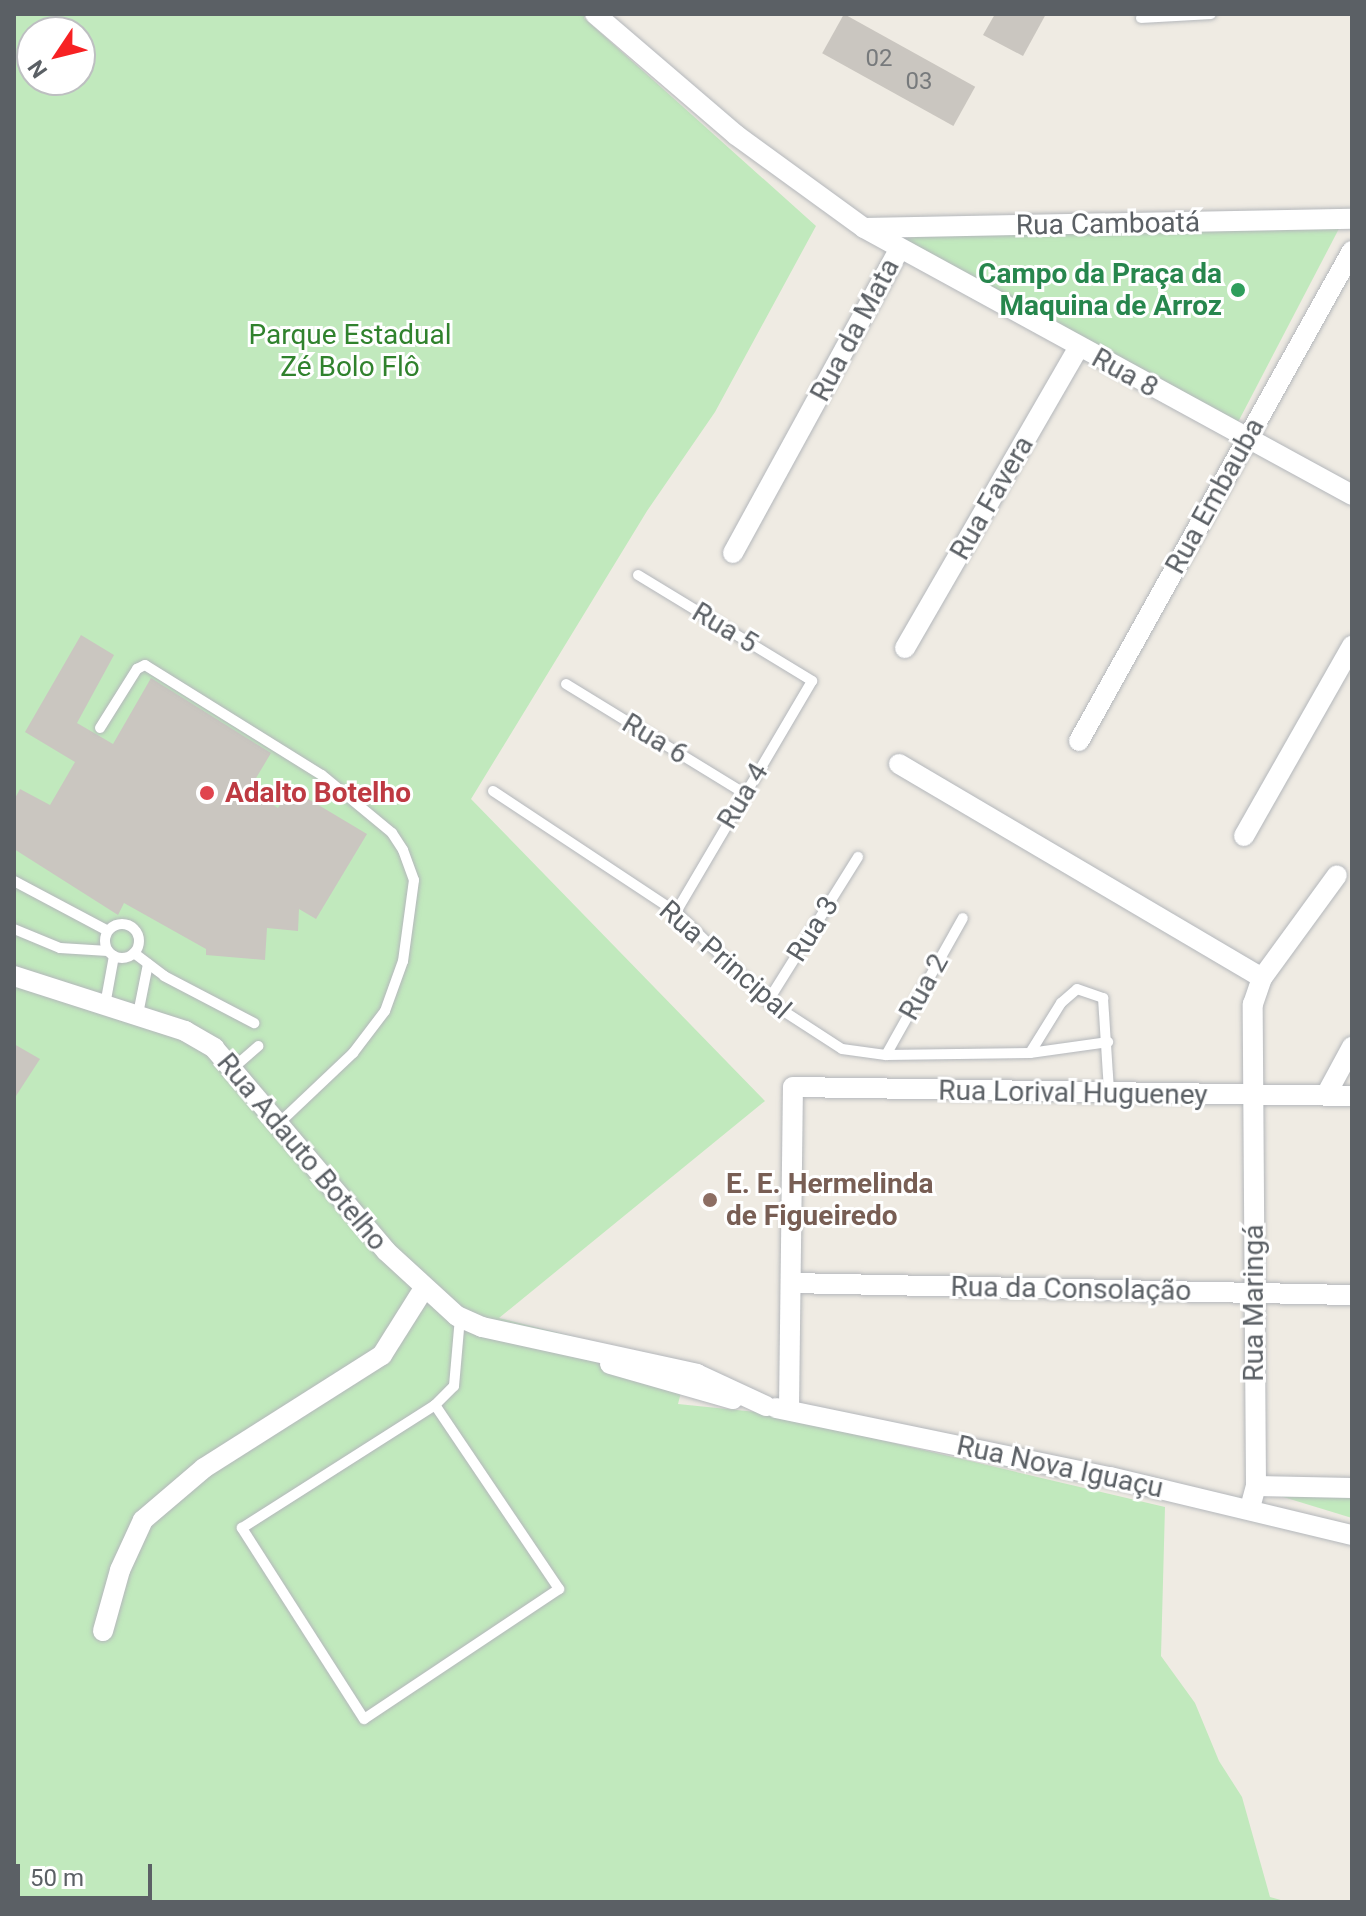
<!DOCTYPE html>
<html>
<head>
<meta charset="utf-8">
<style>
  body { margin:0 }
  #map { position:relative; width:1366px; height:1916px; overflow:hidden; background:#efebe3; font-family:Roboto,sans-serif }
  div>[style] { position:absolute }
  .green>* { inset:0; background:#c1e9bd }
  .building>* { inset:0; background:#cac6c0; transform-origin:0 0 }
  .roads { filter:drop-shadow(0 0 2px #b4b7bb) drop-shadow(0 0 2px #b4b7bb) }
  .lane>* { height:10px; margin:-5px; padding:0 5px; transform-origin:5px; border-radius:5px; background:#fff }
  .lane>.ring { margin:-5px; padding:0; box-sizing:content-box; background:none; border:10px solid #fff; border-radius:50% }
  .street>* { height:20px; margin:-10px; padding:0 10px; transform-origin:10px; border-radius:10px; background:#fff }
  .dots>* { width:22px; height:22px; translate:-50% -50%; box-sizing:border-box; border:4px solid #fff; border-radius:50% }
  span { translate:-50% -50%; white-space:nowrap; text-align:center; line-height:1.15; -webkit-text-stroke:6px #fff; paint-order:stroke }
  .number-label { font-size:24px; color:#777a7c }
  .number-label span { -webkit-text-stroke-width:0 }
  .street-label { font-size:28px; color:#5b6065 }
  .leisure-label { font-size:28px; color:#27864d; font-weight:700 }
  .right { translate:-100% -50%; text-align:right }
  .park-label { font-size:28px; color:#30822d }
  .health-label { font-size:28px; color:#be3a42; font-weight:700 }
  .left { translate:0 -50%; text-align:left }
  .education-label { font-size:28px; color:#785e54; font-weight:700 }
  .frame { position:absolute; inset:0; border:16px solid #5b6065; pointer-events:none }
  .north { position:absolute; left:16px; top:16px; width:80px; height:80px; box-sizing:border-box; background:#fff; border:2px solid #bdbfc1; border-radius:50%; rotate:235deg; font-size:22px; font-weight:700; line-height:32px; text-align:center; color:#5b6065 }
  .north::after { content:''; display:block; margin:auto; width:28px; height:36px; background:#f72123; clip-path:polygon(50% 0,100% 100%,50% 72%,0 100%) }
  .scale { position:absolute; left:16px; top:1864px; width:136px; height:36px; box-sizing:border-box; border:4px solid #5b6065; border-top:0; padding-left:10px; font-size:24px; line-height:28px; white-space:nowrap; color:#5b6065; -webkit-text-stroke:6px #fff; paint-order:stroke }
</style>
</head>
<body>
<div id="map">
  <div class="green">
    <div style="clip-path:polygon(evenodd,14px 14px,586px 14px,584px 18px,816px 226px,715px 412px,647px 511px,471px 799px,765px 1101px,499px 1318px,688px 1365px,678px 1404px,766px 1413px,1165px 1507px,1161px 1656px,1195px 1703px,1219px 1761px,1242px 1797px,1270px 1897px,1288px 1902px,14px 1902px,14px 14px,32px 32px,80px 32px,80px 80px,32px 80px,32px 32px)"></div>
    <div style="clip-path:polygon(1344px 219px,1237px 424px,894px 238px)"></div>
    <div style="clip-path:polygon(1280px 1496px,1352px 1497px,1352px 1518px)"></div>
  </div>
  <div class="building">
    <div style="left:844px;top:14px;width:150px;height:45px;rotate:29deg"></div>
    <div style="clip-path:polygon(995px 14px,1046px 14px,1023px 56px,983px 35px)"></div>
    <div style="clip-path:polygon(81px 635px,114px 655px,77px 723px,113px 744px,151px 678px,271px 753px,249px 790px,278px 808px,290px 788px,367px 834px,316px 919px,299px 909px,298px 931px,267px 928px,265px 960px,206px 955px,206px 949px,124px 903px,118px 915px,14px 849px,14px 800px,20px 789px,50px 805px,75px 762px,25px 732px)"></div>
    <div style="clip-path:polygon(14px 1044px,40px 1059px,14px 1099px)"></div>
  </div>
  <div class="roads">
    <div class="lane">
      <div style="left:1141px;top:18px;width:70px;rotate:-3.3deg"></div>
      <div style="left:638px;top:575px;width:204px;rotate:31.3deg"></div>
      <div style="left:812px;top:681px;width:268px;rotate:120.5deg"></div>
      <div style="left:566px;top:684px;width:209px;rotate:31.5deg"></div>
      <div style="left:100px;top:728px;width:70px;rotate:-57.9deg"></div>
      <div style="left:137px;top:669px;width:9px;rotate:-27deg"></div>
      <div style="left:145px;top:665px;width:208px;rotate:31.9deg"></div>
      <div style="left:322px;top:775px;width:91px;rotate:39.6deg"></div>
      <div style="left:392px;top:833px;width:20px;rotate:57deg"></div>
      <div style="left:403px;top:850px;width:32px;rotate:70deg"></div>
      <div style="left:414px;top:880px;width:82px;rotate:97.7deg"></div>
      <div style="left:403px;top:961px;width:53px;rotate:109.8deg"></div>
      <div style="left:385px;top:1011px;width:53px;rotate:127.3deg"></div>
      <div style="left:353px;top:1053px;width:105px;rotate:136.5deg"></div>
      <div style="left:493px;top:791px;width:219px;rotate:33.5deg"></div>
      <div style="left:676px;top:912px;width:128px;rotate:44.1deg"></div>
      <div style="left:768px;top:1001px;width:88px;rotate:33deg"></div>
      <div style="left:842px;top:1049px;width:44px;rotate:7.8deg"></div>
      <div style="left:886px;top:1055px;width:144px;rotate:-0.8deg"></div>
      <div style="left:1030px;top:1053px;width:79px;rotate:-8deg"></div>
      <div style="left:14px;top:881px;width:106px;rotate:28deg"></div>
      <div class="ring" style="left:105px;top:924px;width:24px;height:24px"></div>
      <div style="left:14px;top:929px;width:50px;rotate:22.4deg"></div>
      <div style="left:60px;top:948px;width:48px;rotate:3.6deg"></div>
      <div style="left:134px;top:953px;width:38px;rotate:37deg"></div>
      <div style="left:164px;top:976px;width:102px;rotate:27.6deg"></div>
      <div style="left:768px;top:1001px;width:170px;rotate:-58deg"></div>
      <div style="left:105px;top:1005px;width:50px;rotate:-79.6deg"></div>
      <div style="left:138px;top:1014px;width:51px;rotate:-78.7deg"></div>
      <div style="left:1030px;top:1053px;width:59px;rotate:-58.2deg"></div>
      <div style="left:1061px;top:1003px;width:21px;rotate:-41deg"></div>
      <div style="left:1077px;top:989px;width:28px;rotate:19deg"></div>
      <div style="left:1103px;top:998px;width:94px;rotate:86.3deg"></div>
      <div style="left:886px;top:1055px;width:157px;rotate:-60.7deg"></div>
      <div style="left:232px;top:1069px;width:35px;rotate:-41deg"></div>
      <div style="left:435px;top:1405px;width:222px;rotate:56deg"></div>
      <div style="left:559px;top:1589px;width:234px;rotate:146.3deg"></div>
      <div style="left:364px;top:1719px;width:227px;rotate:-122.6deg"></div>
      <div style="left:242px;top:1528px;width:229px;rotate:-32.5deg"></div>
      <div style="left:435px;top:1405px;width:27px;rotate:-45deg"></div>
      <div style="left:454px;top:1386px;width:68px;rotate:-85deg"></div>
    </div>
    <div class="street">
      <div style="left:595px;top:14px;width:186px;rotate:40.6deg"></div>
      <div style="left:736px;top:135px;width:158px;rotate:36deg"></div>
      <div style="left:864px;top:228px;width:556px;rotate:28.68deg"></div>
      <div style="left:864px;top:228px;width:488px;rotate:-1.1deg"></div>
      <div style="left:733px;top:553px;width:345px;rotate:-61.3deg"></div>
      <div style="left:905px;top:648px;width:346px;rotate:-60deg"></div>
      <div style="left:1079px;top:741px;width:561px;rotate:-60.88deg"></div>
      <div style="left:899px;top:764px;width:421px;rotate:30.5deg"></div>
      <div style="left:1244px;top:836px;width:219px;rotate:-60.4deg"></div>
      <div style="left:14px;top:976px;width:180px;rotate:17.8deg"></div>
      <div style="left:185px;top:1031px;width:34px;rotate:30deg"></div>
      <div style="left:214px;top:1048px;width:266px;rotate:49.7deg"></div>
      <div style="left:386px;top:1251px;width:96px;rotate:42.5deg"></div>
      <div style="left:457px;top:1316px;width:27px;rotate:24deg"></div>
      <div style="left:482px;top:1327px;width:220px;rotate:12.3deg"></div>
      <div style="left:697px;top:1374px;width:76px;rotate:24.9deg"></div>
      <div style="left:1326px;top:1095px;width:55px;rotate:-61.6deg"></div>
      <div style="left:791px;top:1283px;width:561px;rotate:1.23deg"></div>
      <div style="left:610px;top:1364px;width:128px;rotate:15.9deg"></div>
      <div style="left:776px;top:1408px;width:341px;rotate:11.7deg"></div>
      <div style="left:1110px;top:1477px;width:249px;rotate:13.5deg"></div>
      <div style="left:789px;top:1410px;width:323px;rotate:-89.3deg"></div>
      <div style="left:793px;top:1087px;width:559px;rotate:0.92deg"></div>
      <div style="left:1256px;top:1486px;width:96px;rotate:1.2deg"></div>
      <div style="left:1250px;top:1508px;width:23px;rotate:-75deg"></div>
      <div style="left:1256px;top:1486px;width:482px;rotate:-90.4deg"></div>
      <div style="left:1253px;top:1004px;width:28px;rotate:-71deg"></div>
      <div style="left:1262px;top:978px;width:127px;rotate:-53.9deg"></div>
      <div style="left:103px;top:1631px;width:63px;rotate:-74.4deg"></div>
      <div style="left:120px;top:1570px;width:55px;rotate:-65.3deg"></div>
      <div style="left:143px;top:1520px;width:80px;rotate:-40.4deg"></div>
      <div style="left:204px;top:1468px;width:211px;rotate:-32.4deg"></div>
      <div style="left:382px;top:1355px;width:77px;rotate:-57.8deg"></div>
    </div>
  </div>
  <div class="dots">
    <div style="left:1238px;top:290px;background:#2e9e5b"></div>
    <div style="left:207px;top:793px;background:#e0444e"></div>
    <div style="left:710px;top:1200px;background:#8d6e63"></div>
  </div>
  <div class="number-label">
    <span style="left:879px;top:59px">02</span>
    <span style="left:919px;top:82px">03</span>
  </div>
  <div class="street-label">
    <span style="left:1108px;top:224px;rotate:-1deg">Rua Camboatá</span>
    <span style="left:855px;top:330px;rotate:-62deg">Rua da Mata</span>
    <span style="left:1125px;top:373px;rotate:29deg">Rua 8</span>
    <span style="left:1215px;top:496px;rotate:-61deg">Rua Embauba</span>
    <span style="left:992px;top:498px;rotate:-60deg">Rua Favera</span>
    <span style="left:725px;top:628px;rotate:31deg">Rua 5</span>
    <span style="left:655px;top:739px;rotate:31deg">Rua 6</span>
    <span style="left:743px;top:796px;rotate:-59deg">Rua 4</span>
    <span style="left:813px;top:929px;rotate:-58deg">Rua 3</span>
    <span style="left:725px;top:960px;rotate:41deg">Rua Principal</span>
    <span style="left:924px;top:987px;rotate:-61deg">Rua 2</span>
    <span style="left:1073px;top:1093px;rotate:1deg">Rua Lorival Hugueney</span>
    <span style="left:302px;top:1152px;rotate:50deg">Rua Adauto Botelho</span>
    <span style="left:1071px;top:1289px;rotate:1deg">Rua da Consolação</span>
    <span style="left:1254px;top:1303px;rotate:-90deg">Rua Maringá</span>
    <span style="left:1060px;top:1467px;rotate:12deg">Rua Nova Iguaçu</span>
  </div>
  <div class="leisure-label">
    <span class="right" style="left:1222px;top:290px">Campo da Praça da<br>Maquina de Arroz</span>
  </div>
  <div class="park-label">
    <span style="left:350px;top:351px">Parque Estadual<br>Zé Bolo Flô</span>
  </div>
  <div class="health-label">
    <span class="left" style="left:225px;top:793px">Adalto Botelho</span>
  </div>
  <div class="education-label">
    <span class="left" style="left:726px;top:1200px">E. E. Hermelinda<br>de Figueiredo</span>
  </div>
  <div class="frame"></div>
  <div class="north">N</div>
  <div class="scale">50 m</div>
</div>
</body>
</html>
